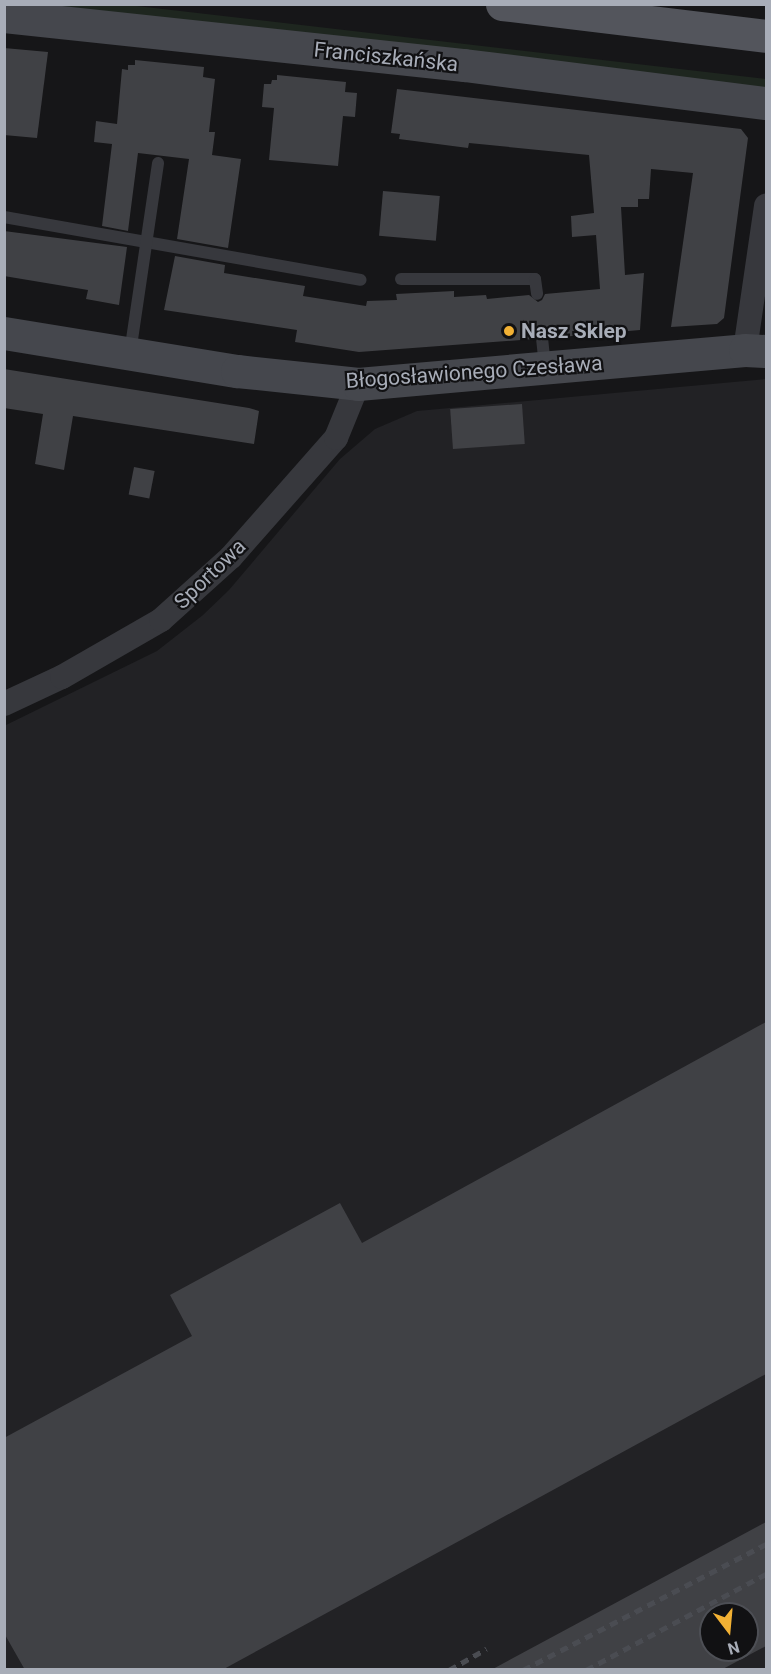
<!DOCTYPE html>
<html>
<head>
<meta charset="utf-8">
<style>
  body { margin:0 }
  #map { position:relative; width:771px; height:1674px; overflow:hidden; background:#161618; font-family:Roboto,sans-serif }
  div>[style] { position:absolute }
  .built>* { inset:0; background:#222225 }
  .green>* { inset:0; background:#1e261f }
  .building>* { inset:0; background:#404145; transform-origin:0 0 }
  .lane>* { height:12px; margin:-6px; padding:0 6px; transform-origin:6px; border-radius:6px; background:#37383d }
  .street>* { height:24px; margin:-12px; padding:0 12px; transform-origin:12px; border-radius:12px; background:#37383d }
  .secondary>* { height:33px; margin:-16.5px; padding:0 16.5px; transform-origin:16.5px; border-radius:16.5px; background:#45474d }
  .primary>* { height:33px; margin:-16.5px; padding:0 16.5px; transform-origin:16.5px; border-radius:16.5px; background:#53555c }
  .rail>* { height:4.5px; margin-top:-2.25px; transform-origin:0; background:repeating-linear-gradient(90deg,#4a4c52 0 8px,transparent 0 14px) }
  .dots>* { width:16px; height:16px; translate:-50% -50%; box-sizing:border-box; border:3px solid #111113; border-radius:50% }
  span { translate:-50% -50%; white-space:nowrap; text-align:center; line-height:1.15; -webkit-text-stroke:4.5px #111113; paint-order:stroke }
  .street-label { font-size:21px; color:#a8adb8 }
  .poi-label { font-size:21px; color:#a8adb8; font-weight:700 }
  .left { translate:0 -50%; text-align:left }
  .frame { position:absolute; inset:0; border:6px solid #a8adb8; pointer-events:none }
  .north { position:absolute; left:699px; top:1602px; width:60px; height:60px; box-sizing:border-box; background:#111113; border:2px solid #4d4f55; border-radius:50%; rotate:164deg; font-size:16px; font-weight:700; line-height:24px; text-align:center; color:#a8adb8 }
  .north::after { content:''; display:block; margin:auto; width:21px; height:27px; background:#f2b134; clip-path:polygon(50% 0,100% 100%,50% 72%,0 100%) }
</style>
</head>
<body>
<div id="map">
  <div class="built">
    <div style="clip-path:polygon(evenodd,766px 379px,766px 1669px,5px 1669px,4px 726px,157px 651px,203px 615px,229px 590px,340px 459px,375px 429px,417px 411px,766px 379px,711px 1614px,747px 1614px,747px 1650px,711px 1650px,711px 1614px)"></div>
  </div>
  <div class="green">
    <div style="clip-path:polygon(5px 4px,128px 5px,766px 79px,766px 92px)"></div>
  </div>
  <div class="building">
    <div style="clip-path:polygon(4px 48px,48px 52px,37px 138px,4px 135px)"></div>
    <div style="clip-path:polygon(135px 60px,204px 67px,203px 77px,215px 79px,209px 132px,215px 132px,212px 155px,241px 159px,228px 248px,177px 239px,189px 159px,138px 153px,128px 231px,102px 226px,112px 144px,94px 142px,96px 121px,117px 124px,122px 69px,128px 70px,128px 65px,135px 65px)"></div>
    <div style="clip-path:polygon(277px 75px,346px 82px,345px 92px,357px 93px,355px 117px,343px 116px,338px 166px,269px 160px,274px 108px,262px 107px,264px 84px,271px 84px,272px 80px,277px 80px)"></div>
    <div style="clip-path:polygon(397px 89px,741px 129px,748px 138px,724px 318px,717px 324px,671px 327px,693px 173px,651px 169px,649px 199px,638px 199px,638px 207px,621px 207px,625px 275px,644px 273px,640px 330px,550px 338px,548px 333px,542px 330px,537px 332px,534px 339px,359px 352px,295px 342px,297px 330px,164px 310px,175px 256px,225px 265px,224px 273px,305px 286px,303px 296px,366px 306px,367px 301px,397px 300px,396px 294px,454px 291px,454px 297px,486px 295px,487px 299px,529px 295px,538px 302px,542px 300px,545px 294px,600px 289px,596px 235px,572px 237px,571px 216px,594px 213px,589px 155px,469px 143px,468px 148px,399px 139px,400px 134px,391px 133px)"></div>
    <div style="left:383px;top:191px;width:57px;height:45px;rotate:5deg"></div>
    <div style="clip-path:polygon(4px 231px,127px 247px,119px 305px,86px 299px,88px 290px,4px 276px)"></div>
    <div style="clip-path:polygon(4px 369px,249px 408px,259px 411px,254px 444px,73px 416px,64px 470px,35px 464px,43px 414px,4px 408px)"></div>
    <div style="left:522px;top:404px;width:40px;height:72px;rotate:86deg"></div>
    <div style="left:134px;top:467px;width:21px;height:28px;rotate:11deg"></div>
    <div style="clip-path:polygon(766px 1022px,766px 1374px,222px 1670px,25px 1670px,4px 1633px,4px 1438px,192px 1336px,170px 1295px,340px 1203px,362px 1243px)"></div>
    <div style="clip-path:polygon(evenodd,766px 1522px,766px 1646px,721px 1670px,491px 1670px,766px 1522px,711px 1614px,747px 1614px,747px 1650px,711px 1650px,711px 1614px)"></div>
  </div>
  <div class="lane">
    <div style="left:4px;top:217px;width:362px;rotate:10deg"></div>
    <div style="left:401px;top:279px;width:134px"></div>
    <div style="left:535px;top:279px;width:15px;rotate:82deg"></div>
    <div style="left:542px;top:338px;width:29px;rotate:84deg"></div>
    <div style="left:130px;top:353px;width:192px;rotate:-81.6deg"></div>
  </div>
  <div class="street">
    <div style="left:745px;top:350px;width:146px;rotate:-81.7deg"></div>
    <div style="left:4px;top:704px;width:64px;rotate:-25deg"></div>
    <div style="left:62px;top:677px;width:114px;rotate:-29.9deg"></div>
    <div style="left:161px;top:620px;width:94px;rotate:-42deg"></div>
    <div style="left:231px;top:557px;width:159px;rotate:-48.6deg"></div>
    <div style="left:336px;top:438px;width:58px;rotate:-67.8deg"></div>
  </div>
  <div class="secondary">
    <div style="left:4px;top:16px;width:463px;rotate:6.1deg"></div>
    <div style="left:464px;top:65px;width:304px;rotate:7.2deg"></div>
    <div style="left:4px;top:333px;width:236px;rotate:9.3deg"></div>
    <div style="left:237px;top:371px;width:122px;rotate:6.1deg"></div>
    <div style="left:358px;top:384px;width:388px;rotate:-5deg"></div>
    <div style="left:745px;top:350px;width:21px;rotate:3deg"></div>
  </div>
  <div class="primary">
    <div style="left:502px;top:4px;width:266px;rotate:6.9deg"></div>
  </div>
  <div class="rail">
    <div style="left:449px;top:1670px;width:43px;rotate:-29.6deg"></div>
    <div style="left:523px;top:1670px;width:274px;rotate:-27.4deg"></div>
    <div style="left:586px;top:1670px;width:204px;rotate:-28.1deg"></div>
  </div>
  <div class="dots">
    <div style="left:509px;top:331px;background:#f2b134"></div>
  </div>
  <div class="street-label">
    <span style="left:386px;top:57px;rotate:6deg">Franciszkańska</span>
    <span style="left:474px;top:372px;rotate:-4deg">Błogosławionego Czesława</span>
    <span style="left:210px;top:574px;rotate:-44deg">Sportowa</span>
  </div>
  <div class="poi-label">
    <span class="left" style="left:521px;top:331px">Nasz Sklep</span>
  </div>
  <div class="frame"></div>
  <div class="north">N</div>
</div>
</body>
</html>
